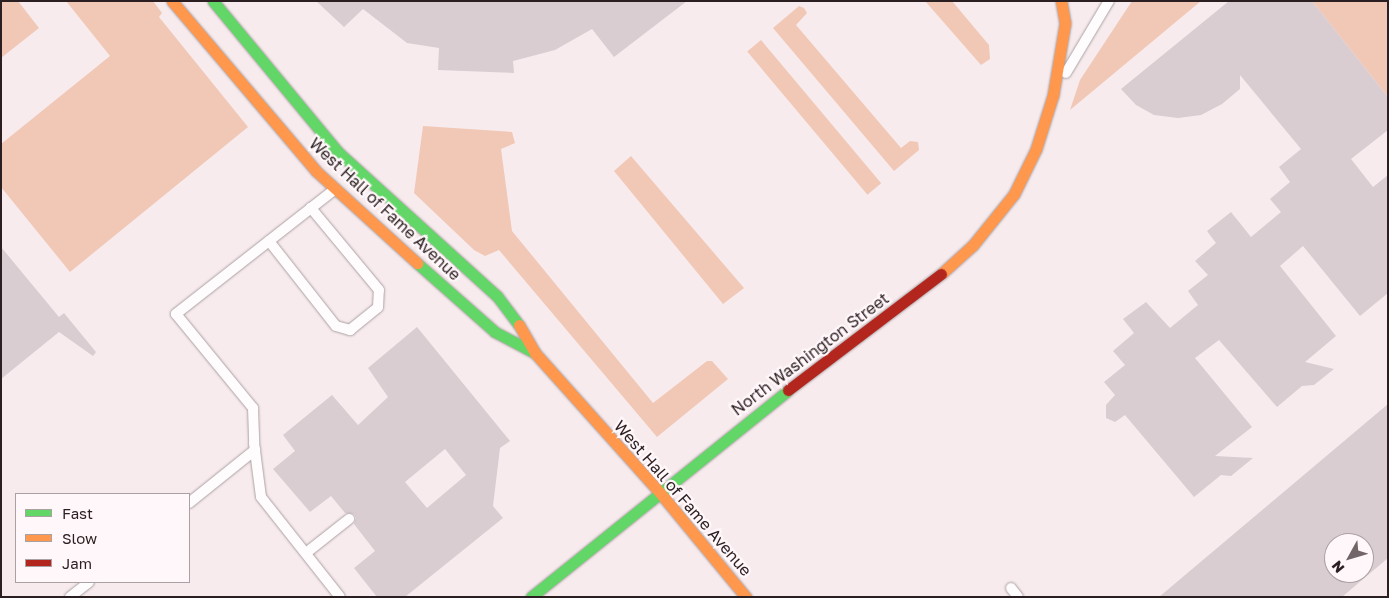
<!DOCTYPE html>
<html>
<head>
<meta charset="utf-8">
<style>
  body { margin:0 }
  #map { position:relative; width:1389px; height:598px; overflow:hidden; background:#f7ebee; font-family:"Golos Text",sans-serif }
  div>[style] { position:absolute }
  .green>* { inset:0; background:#f1c8b6; transform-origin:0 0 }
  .building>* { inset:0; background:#d9cdd2 }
  .roads { filter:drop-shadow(0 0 1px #aca1a3) drop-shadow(0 0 1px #aca1a3) }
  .lane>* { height:10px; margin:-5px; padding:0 5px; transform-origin:5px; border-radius:5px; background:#fefcfc }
  .fast>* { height:11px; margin:-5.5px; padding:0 5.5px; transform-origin:5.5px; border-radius:5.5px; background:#63d668 }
  .slow>* { height:11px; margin:-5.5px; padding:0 5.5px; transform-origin:5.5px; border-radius:5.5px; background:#ff974d }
  .jam>* { height:11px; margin:-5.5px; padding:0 5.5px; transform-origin:5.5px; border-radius:5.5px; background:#b3261e }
  span { translate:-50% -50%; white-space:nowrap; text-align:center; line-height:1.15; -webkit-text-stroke:4.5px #fff7f9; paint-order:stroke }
  .street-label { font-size:16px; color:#2b1f21 }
  .frame { position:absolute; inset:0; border:2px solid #2b1f21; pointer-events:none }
  .legend { position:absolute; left:15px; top:493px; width:175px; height:90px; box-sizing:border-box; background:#fff7f9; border:1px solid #aaa1a3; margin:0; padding:6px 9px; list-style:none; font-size:15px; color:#2b1f21 }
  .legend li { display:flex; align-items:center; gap:10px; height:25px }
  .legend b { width:25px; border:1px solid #aaa1a3 }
  .north { position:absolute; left:1324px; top:533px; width:50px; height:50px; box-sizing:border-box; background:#fff7f9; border:1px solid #aaa1a3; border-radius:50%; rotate:231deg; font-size:14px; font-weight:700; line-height:20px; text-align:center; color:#2b1f21 }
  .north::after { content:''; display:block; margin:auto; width:18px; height:22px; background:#726669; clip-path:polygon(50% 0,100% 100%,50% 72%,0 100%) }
</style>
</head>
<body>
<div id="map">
  <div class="green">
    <div style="clip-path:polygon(1px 1px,18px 1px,39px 28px,1px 58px)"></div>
    <div style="clip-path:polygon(66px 1px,153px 1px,162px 13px,159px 17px,248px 127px,70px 272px,1px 187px,1px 144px,110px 56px)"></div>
    <div style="clip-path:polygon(925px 1px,952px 1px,989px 45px,990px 59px,981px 65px)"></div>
    <div style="clip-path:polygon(1132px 1px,1201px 1px,1070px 110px,1080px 80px)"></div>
    <div style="clip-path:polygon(1312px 1px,1388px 1px,1388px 97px)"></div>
    <div style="clip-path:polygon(799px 6px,804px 8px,807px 13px,796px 25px,901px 148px,910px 141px,918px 142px,919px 150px,894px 171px,773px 28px)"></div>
    <div style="left:761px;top:40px;width:187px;height:18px;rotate:50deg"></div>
    <div style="clip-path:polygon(423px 126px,512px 132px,515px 143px,501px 149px,512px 231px,653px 403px,707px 361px,712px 361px,728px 379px,657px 437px,499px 250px,485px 256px,474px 250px,414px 193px)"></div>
    <div style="clip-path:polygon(631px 156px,744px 288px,723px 304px,614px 171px)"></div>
  </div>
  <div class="building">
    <div style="clip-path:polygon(316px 1px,687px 1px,614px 57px,592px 29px,555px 50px,513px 61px,514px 73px,438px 70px,439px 48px,407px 43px,363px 9px,344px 27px)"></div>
    <div style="clip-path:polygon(1229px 1px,1312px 1px,1388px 97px,1388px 130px,1351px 159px,1373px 187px,1388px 175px,1388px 293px,1360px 316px,1303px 246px,1280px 266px,1336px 336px,1305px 362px,1334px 369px,1314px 385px,1302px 386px,1277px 407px,1219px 340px,1195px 358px,1252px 427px,1215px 456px,1253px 458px,1231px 476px,1221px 475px,1194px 497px,1125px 415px,1115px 422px,1106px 418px,1106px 405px,1115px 395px,1104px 382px,1125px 365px,1113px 351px,1134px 333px,1123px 319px,1146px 302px,1170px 328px,1198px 305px,1188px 291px,1208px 275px,1195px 261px,1216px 243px,1207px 231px,1231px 212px,1251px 237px,1281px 212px,1270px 199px,1290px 182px,1279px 167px,1301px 149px,1240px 75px,1240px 89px,1222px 104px,1201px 115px,1178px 118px,1154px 115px,1136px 105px,1121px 89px)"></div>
    <div style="clip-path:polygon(1px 247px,59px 317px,64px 313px,96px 352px,93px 356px,59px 332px,1px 379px)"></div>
    <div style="clip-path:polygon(evenodd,417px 327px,510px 441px,500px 448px,493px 506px,503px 518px,405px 597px,377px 597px,354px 568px,375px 551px,354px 524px,356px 518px,354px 514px,345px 513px,331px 496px,310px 512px,273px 469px,295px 451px,283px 435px,332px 395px,358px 425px,388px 397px,368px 368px,417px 327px,445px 449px,466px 475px,427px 508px,405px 482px,445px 449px)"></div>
    <div style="clip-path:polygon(evenodd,1388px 404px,1388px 558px,1342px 597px,1159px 597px,1388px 404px,1334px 543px,1364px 543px,1364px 573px,1334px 573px,1334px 543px)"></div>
  </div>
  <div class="roads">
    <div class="lane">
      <div style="left:1066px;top:73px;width:84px;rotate:-59.2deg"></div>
      <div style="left:334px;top:190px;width:201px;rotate:141.9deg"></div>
      <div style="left:176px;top:314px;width:122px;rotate:50.7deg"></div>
      <div style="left:253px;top:408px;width:35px;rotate:88deg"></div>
      <div style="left:254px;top:443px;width:54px;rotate:82.6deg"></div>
      <div style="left:261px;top:497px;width:127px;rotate:51.7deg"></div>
      <div style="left:269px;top:241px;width:108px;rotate:51.8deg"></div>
      <div style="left:336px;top:326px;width:15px;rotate:16deg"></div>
      <div style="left:350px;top:330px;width:36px;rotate:-39deg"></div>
      <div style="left:378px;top:307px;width:17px;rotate:-87deg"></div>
      <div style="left:379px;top:290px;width:107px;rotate:-129.7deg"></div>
      <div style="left:189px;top:503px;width:85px;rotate:-38.8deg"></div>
      <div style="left:306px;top:553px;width:55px;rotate:-38.3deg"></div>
      <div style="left:1011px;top:588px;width:11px;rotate:52deg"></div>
      <div style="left:70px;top:597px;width:24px;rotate:-38deg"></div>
    </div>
    <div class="fast">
      <div style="left:213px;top:1px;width:196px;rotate:50.4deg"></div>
      <div style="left:338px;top:152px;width:215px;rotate:42.2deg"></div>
      <div style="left:497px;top:296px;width:36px;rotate:53deg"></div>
      <div style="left:417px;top:263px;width:104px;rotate:41.5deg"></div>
      <div style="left:495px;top:332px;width:45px;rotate:27.7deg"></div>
      <div style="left:531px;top:597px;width:330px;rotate:-38.8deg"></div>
    </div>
    <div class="slow">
      <div style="left:172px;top:1px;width:223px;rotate:49.7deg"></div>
      <div style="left:316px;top:171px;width:137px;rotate:42.3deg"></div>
      <div style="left:941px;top:274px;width:43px;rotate:-42.2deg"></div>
      <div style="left:973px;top:245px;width:65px;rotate:-51.2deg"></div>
      <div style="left:1014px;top:194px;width:50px;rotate:-63.9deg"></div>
      <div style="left:1036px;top:149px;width:57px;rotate:-72.5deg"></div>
      <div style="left:1053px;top:95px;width:73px;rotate:-80.5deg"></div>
      <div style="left:1065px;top:23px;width:22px;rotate:-100deg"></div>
      <div style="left:519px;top:325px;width:32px;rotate:60deg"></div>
      <div style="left:535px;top:353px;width:189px;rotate:48.2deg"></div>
      <div style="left:661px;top:494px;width:134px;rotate:50.5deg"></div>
    </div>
    <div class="jam">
      <div style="left:788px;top:390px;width:192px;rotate:-37.2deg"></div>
    </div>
  </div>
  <div class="street-label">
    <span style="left:385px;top:209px;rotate:43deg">West Hall of Fame Avenue</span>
    <span style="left:810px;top:354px;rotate:-37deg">North Washington Street</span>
    <span style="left:683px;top:498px;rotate:49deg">West Hall of Fame Avenue</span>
  </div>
  <div class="frame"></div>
  <ul class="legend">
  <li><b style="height:6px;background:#63d668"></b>Fast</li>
  <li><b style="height:6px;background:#ff974d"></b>Slow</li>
  <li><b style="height:6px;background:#b3261e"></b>Jam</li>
  </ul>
  <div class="north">N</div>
</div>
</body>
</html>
